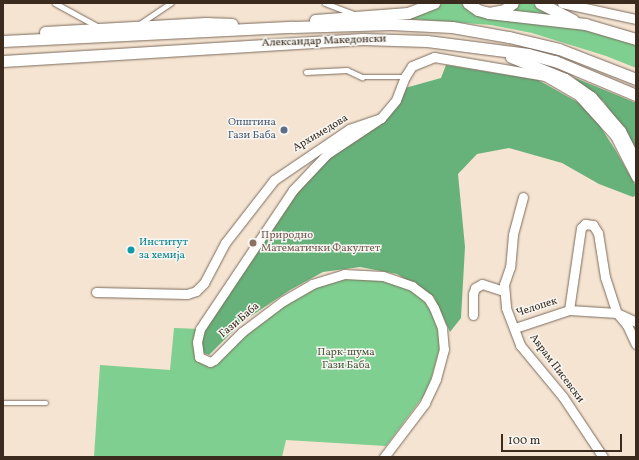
<!DOCTYPE html>
<html>
<head>
<meta charset="utf-8">
<style>
  body { margin:0 }
  #map { position:relative; width:639px; height:460px; overflow:hidden; background:#f5e4d1; font-family:Vollkorn,serif }
  div>[style] { position:absolute }
  .green>* { inset:0; background:#7fcf90 }
  .forest>* { inset:0; background:#67b27a }
  .roads { filter:drop-shadow(0 0 1px #7c6b5d) drop-shadow(0 0 1px #7c6b5d) }
  .service>* { height:4.5px; margin:-2.25px; padding:0 2.25px; transform-origin:2.25px; border-radius:2.25px; background:#fff }
  .minor>* { height:9px; margin:-4.5px; padding:0 4.5px; transform-origin:4.5px; border-radius:4.5px; background:#fff }
  .tertiary>* { height:11px; margin:-5.5px; padding:0 5.5px; transform-origin:5.5px; border-radius:5.5px; background:#fff }
  .dots>* { width:11px; height:11px; translate:-50% -50%; box-sizing:border-box; border:2px solid #f6f6f2; border-radius:50% }
  span { translate:-50% -50%; white-space:nowrap; text-align:center; line-height:1.15; -webkit-text-stroke:3px #f6f6f2; paint-order:stroke }
  .street-label { font-size:11px; color:#3b2a1e }
  .service-label { font-size:11px; color:#4e5e75 }
  .right { translate:-100% -50%; text-align:right }
  .education-label { font-size:11px; color:#785e54 }
  .left { translate:0 -50%; text-align:left }
  .culture-label { font-size:11px; color:#0d838f }
  .park-label { font-size:11px; color:#4f5c40 }
  .frame { position:absolute; inset:0; border:4px solid #3b2a1e; pointer-events:none }
  .scale { position:absolute; left:501px; top:434px; width:121px; height:18px; box-sizing:border-box; border:2px solid #3b2a1e; border-top:0; padding-left:5px; font-size:12px; line-height:14px; white-space:nowrap; color:#3b2a1e; -webkit-text-stroke:3px #f6f6f2; paint-order:stroke }
</style>
</head>
<body>
<div id="map">
  <div class="green">
    <div style="clip-path:polygon(444px 3px,461px 3px,468px 10px,481px 17px,523px 19px,596px 30px,626px 40px,636px 44px,636px 68px,606px 56px,532px 33px,491px 25px,411px 19px)"></div>
    <div style="clip-path:polygon(519px 3px,531px 3px,553px 15px,511px 11px)"></div>
    <div style="clip-path:polygon(338px 277px,384px 277px,427px 298px,436px 317px,440px 347px,428px 390px,386px 446px,286px 440px,282px 457px,94px 457px,100px 365px,170px 370px,174px 328px,200px 329px,197px 351px,210px 362px,283px 301px)"></div>
  </div>
  <div class="forest">
    <div style="clip-path:polygon(446px 65px,538px 80px,581px 104px,596px 120px,616px 151px,636px 186px,636px 195px,633px 197px,599px 184px,562px 163px,509px 148px,477px 154px,458px 174px,465px 247px,461px 318px,450px 332px,434px 297px,397px 274px,360px 267px,323px 272px,290px 290px,242px 322px,209px 355px,201px 352px,202px 331px,300px 186px,336px 151px,359px 135px,405px 88px,441px 78px)"></div>
    <div style="clip-path:polygon(573px 77px,636px 103px,636px 152px,604px 102px)"></div>
  </div>
  <div class="roads">
    <div class="service">
      <div style="left:55px;top:3px;width:48px;rotate:28.7deg"></div>
      <div style="left:325px;top:3px;width:30px;rotate:21deg"></div>
      <div style="left:141px;top:23px;width:36px;rotate:-34deg"></div>
      <div style="left:306px;top:72px;width:41px;rotate:-2.8deg"></div>
      <div style="left:347px;top:70px;width:17px;rotate:25deg"></div>
      <div style="left:362px;top:77px;width:43px"></div>
      <div style="left:3px;top:403px;width:43px"></div>
    </div>
    <div class="minor">
      <div style="left:562px;top:3px;width:76px;rotate:12.2deg"></div>
      <div style="left:381px;top:118px;width:65px;rotate:146.3deg"></div>
      <div style="left:327px;top:154px;width:50px;rotate:133.4deg"></div>
      <div style="left:293px;top:190px;width:167px;rotate:123.8deg"></div>
      <div style="left:200px;top:329px;width:13px;rotate:103deg"></div>
      <div style="left:197px;top:342px;width:15px;rotate:82deg"></div>
      <div style="left:199px;top:357px;width:12px;rotate:24deg"></div>
      <div style="left:210px;top:362px;width:4px;rotate:-27deg"></div>
      <div style="left:214px;top:360px;width:40px;rotate:-45deg"></div>
      <div style="left:242px;top:332px;width:51px;rotate:-37.1deg"></div>
      <div style="left:283px;top:301px;width:34px;rotate:-30deg"></div>
      <div style="left:312px;top:284px;width:34px;rotate:-17deg"></div>
      <div style="left:344px;top:274px;width:39px;rotate:3deg"></div>
      <div style="left:383px;top:276px;width:31px;rotate:19deg"></div>
      <div style="left:412px;top:286px;width:20px;rotate:37deg"></div>
      <div style="left:428px;top:298px;width:12px;rotate:59deg"></div>
      <div style="left:434px;top:308px;width:22px;rotate:68deg"></div>
      <div style="left:442px;top:328px;width:21px;rotate:85deg"></div>
      <div style="left:444px;top:349px;width:31px;rotate:105deg"></div>
      <div style="left:436px;top:379px;width:26px;rotate:115deg"></div>
      <div style="left:425px;top:403px;width:68px;rotate:127.2deg"></div>
      <div style="left:523px;top:197px;width:39px;rotate:105deg"></div>
      <div style="left:513px;top:235px;width:32px;rotate:95deg"></div>
      <div style="left:510px;top:267px;width:18px;rotate:109deg"></div>
      <div style="left:504px;top:284px;width:24px;rotate:85deg"></div>
      <div style="left:506px;top:308px;width:40px;rotate:69deg"></div>
      <div style="left:520px;top:345px;width:67px;rotate:50.4deg"></div>
      <div style="left:563px;top:397px;width:72px;rotate:56.3deg"></div>
      <div style="left:96px;top:292px;width:91px;rotate:1.3deg"></div>
      <div style="left:187px;top:294px;width:9px;rotate:-18deg"></div>
      <div style="left:196px;top:291px;width:11px;rotate:-45deg"></div>
      <div style="left:204px;top:283px;width:45px;rotate:-62.3deg"></div>
      <div style="left:225px;top:243px;width:80px;rotate:-52.1deg"></div>
      <div style="left:274px;top:180px;width:91px;rotate:-34.2deg"></div>
      <div style="left:349px;top:129px;width:34px;rotate:-19deg"></div>
      <div style="left:381px;top:118px;width:23px;rotate:-50deg"></div>
      <div style="left:396px;top:100px;width:25px;rotate:-69deg"></div>
      <div style="left:405px;top:77px;width:13px;rotate:-58deg"></div>
      <div style="left:412px;top:66px;width:24px;rotate:-22deg"></div>
      <div style="left:434px;top:57px;width:113px;rotate:9.7deg"></div>
      <div style="left:545px;top:76px;width:38px;rotate:30deg"></div>
      <div style="left:578px;top:95px;width:55px;rotate:47.9deg"></div>
      <div style="left:615px;top:136px;width:46px;rotate:62.9deg"></div>
      <div style="left:569px;top:310px;width:83px;rotate:-81.7deg"></div>
      <div style="left:581px;top:228px;width:6px;rotate:-45deg"></div>
      <div style="left:585px;top:224px;width:8px;rotate:7deg"></div>
      <div style="left:593px;top:225px;width:9px;rotate:58deg"></div>
      <div style="left:598px;top:233px;width:45px;rotate:81deg"></div>
      <div style="left:605px;top:277px;width:38px;rotate:72deg"></div>
      <div style="left:617px;top:313px;width:16px;rotate:50deg"></div>
      <div style="left:627px;top:325px;width:21px;rotate:65deg"></div>
      <div style="left:473px;top:315px;width:21px;rotate:-90deg"></div>
      <div style="left:473px;top:294px;width:6px;rotate:-72deg"></div>
      <div style="left:475px;top:288px;width:8px;rotate:-30deg"></div>
      <div style="left:482px;top:284px;width:22px;rotate:18deg"></div>
      <div style="left:515px;top:328px;width:57px;rotate:-18.4deg"></div>
      <div style="left:569px;top:310px;width:48px;rotate:3.6deg"></div>
      <div style="left:617px;top:313px;width:21px;rotate:25deg"></div>
    </div>
    <div class="tertiary">
      <div style="left:468px;top:3px;width:12px;rotate:35deg"></div>
      <div style="left:478px;top:10px;width:11px;rotate:15deg"></div>
      <div style="left:489px;top:13px;width:15px;rotate:-11deg"></div>
      <div style="left:504px;top:10px;width:11px;rotate:-38deg"></div>
      <div style="left:540px;top:3px;width:37px;rotate:27deg"></div>
      <div style="left:489px;top:13px;width:97px;rotate:6.5deg"></div>
      <div style="left:585px;top:24px;width:53px;rotate:16.4deg"></div>
      <div style="left:315px;top:20px;width:93px;rotate:-4.3deg"></div>
      <div style="left:408px;top:13px;width:28px;rotate:-21deg"></div>
      <div style="left:45px;top:32px;width:161px;rotate:-3.2deg"></div>
      <div style="left:206px;top:23px;width:26px;rotate:2deg"></div>
      <div style="left:3px;top:41px;width:290px;rotate:-2.8deg"></div>
      <div style="left:293px;top:27px;width:97px;rotate:-1.8deg"></div>
      <div style="left:390px;top:24px;width:62px;rotate:2.8deg"></div>
      <div style="left:452px;top:27px;width:58px;rotate:10deg"></div>
      <div style="left:509px;top:37px;width:51px;rotate:13.5deg"></div>
      <div style="left:559px;top:49px;width:83px;rotate:21.3deg"></div>
      <div style="left:511px;top:57px;width:58px;rotate:22.2deg"></div>
      <div style="left:565px;top:79px;width:32px;rotate:35deg"></div>
      <div style="left:591px;top:97px;width:45px;rotate:49.5deg"></div>
      <div style="left:620px;top:131px;width:35px;rotate:63deg"></div>
      <div style="left:3px;top:61px;width:360px;rotate:-3.5deg"></div>
      <div style="left:362px;top:39px;width:65px;rotate:1.8deg"></div>
      <div style="left:427px;top:41px;width:102px;rotate:7.3deg"></div>
      <div style="left:528px;top:54px;width:28px;rotate:15deg"></div>
      <div style="left:555px;top:61px;width:88px;rotate:22.8deg"></div>
    </div>
  </div>
  <div class="dots">
    <div style="left:284px;top:130px;background:#5c6f8a"></div>
    <div style="left:253px;top:243px;background:#8d6e63"></div>
    <div style="left:131px;top:250px;background:#0f9aa8"></div>
  </div>
  <div class="street-label">
    <span style="left:324px;top:42px;rotate:-2deg">Александар Македонски</span>
    <span style="left:321px;top:134px;rotate:-31deg">Архимедова</span>
    <span style="left:537px;top:308px;rotate:-18deg">Челопек</span>
    <span style="left:240px;top:321px;rotate:-40deg">Гази Баба</span>
    <span style="left:556px;top:369px;rotate:53deg">Аврам Писевски</span>
  </div>
  <div class="service-label">
    <span class="right" style="left:276px;top:130px">Општина<br>Гази Баба</span>
  </div>
  <div class="education-label">
    <span class="left" style="left:261px;top:243px">Природно<br>Математички Факултет</span>
  </div>
  <div class="culture-label">
    <span class="left" style="left:139px;top:250px">Институт<br>за хемија</span>
  </div>
  <div class="park-label">
    <span style="left:346px;top:360px">Парк-шума<br>Гази Баба</span>
  </div>
  <div class="frame"></div>
  <div class="scale">100 m</div>
</div>
</body>
</html>
